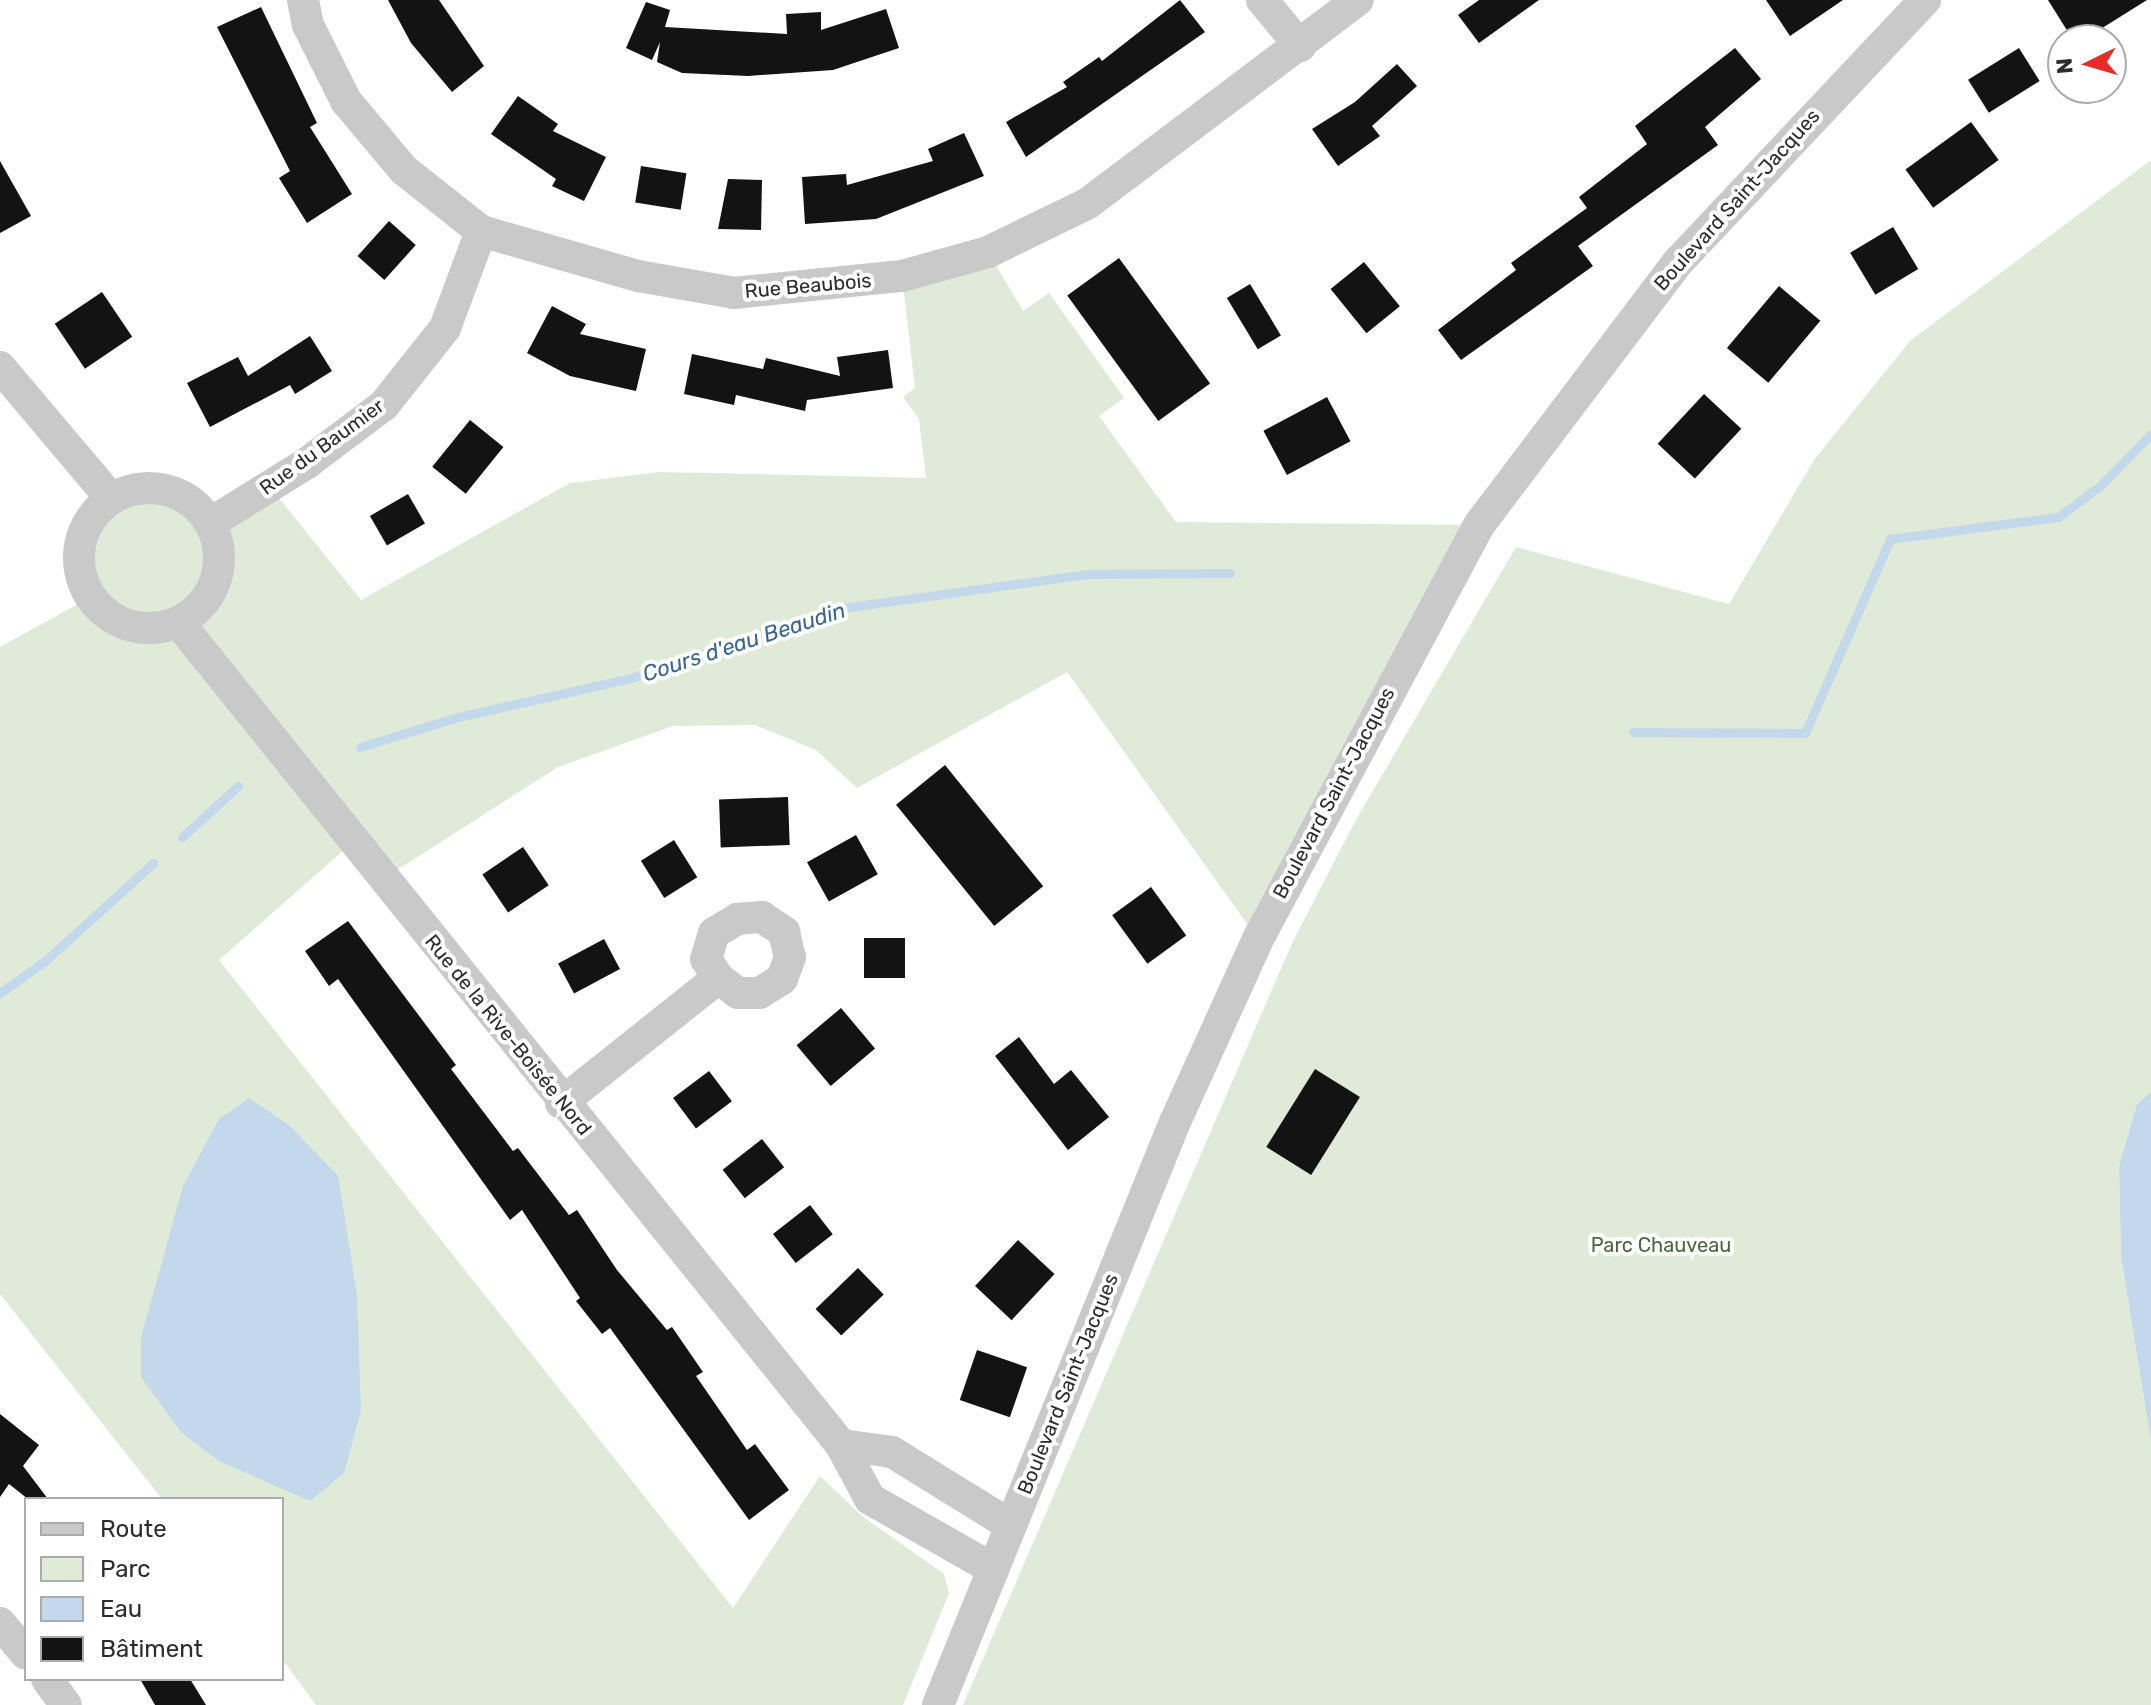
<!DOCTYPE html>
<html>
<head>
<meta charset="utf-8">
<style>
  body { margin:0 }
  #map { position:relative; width:2151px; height:1705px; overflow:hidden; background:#fff; font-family:Rubik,sans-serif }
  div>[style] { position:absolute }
  .green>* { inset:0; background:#e0ead9 }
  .water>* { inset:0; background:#c4d8eb }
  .stream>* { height:9px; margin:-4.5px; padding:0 4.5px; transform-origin:4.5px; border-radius:4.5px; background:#c4d8eb }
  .building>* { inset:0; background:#131313; transform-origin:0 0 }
  .minor>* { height:32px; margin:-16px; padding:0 16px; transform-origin:16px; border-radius:16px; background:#c9c9c9 }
  .minor>.ring { margin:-16px; padding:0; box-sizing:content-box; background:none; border:32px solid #c9c9c9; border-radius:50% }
  span { translate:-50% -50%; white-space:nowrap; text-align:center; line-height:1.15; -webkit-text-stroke:8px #fff; paint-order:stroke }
  .street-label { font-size:20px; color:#2c2c2c }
  .park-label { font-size:20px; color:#4b6739 }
  .water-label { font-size:22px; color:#3a668e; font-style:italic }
  .legend { position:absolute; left:24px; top:1497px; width:260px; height:184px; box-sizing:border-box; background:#fff; border:2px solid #ababab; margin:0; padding:10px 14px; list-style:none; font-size:24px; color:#2c2c2c }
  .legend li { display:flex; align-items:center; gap:16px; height:40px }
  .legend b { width:40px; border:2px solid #ababab }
  .north { position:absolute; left:2047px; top:24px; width:80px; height:80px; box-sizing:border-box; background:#fff; border:2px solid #ababab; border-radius:50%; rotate:265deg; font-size:22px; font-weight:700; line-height:32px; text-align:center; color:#2c2c2c }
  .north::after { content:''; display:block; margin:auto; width:28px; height:36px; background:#e72c2a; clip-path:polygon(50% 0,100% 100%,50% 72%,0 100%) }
</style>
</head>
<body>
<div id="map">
  <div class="green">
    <div style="clip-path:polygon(2151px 160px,2151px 1092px,2137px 1104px,2119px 1166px,2121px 1256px,2151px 1442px,2151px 1705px,963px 1705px,1293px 941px,1357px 818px,1516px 547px,1729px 604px,1814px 460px,1910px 341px)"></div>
    <div style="clip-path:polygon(988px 252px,1023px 311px,1049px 293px,1124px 398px,1099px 416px,1176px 522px,1479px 525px,1258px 939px,1067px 672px,857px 788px,816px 750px,755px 725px,673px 726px,558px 767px,383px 879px,353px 842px,219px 960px,733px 1608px,820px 1476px,862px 1516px,944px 1574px,949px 1593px,903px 1705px,316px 1705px,282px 1659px,282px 1499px,162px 1499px,0 1294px,0 647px,89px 598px,78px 553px,88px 520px,110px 497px,141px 486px,183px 494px,212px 522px,270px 487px,361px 600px,570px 483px,659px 472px,926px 478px,919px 419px,903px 397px,915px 388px,902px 276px)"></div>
  </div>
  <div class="water">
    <div style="clip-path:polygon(2151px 1092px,2151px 1442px,2121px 1256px,2119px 1166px,2137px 1104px)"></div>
    <div style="clip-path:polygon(249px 1098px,290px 1126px,338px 1176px,357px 1295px,361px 1411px,344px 1473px,310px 1501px,219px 1461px,181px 1432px,141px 1377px,141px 1337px,183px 1186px,219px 1119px)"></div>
  </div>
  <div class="stream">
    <div style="left:1633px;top:732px;width:172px;rotate:0.3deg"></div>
    <div style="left:1805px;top:733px;width:212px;rotate:-66.3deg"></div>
    <div style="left:1890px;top:539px;width:169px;rotate:-7.5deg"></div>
    <div style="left:2058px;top:517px;width:52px;rotate:-36.4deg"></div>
    <div style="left:2100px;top:486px;width:73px;rotate:-45.6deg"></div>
    <div style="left:360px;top:747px;width:102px;rotate:-17deg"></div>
    <div style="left:458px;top:717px;width:177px;rotate:-12.7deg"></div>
    <div style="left:631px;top:678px;width:215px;rotate:-18.7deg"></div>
    <div style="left:835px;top:609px;width:255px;rotate:-7.9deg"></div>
    <div style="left:1088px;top:574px;width:142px;rotate:-0.4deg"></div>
    <div style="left:182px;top:837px;width:76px;rotate:-42.3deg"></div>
    <div style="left:0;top:993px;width:55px;rotate:-35.4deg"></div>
    <div style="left:45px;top:961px;width:146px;rotate:-42.2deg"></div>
  </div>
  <div class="building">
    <div style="clip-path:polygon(388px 0,439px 0,484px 66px,452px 92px,411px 43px)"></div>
    <div style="clip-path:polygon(1180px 0,1205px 32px,1026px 157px,1006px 122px,1067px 87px,1063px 82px,1099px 57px,1102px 61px)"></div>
    <div style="clip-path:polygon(1479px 0,1539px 0,1479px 43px,1458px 15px)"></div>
    <div style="clip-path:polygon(1766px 0,1843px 0,1790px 36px)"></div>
    <div style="clip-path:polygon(2048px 0,2147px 0,2083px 40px,2073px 40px)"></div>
    <div style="clip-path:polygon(646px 2px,670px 10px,665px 27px,787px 34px,786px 14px,821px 12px,821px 30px,886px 9px,899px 48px,833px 70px,748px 76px,682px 73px,657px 62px,660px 42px,652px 60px,626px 48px)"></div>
    <div style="clip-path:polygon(261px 7px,317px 123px,310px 127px,352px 194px,307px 223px,279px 178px,290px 171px,217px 27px)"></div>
    <div style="clip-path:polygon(1735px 48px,1761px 79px,1705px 127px,1718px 145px,1578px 246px,1593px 266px,1461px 360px,1438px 330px,1516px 270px,1511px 263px,1587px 208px,1579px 197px,1647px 144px,1635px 126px)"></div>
    <div style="left:2019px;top:48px;width:39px;height:60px;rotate:58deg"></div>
    <div style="clip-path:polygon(1397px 64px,1417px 86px,1372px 126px,1380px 136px,1338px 166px,1312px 129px,1355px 102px)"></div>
    <div style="clip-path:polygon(518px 96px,558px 124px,553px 131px,606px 157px,584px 201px,552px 186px,556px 179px,491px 134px)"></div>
    <div style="left:1971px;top:122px;width:47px;height:81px;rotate:54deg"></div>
    <div style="clip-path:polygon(964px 133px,984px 176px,876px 219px,805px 224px,802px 177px,846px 174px,847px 185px,933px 161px,928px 149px)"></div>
    <div style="clip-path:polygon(0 161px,31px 216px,0 233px)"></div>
    <div style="left:641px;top:166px;width:46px;height:37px;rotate:9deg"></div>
    <div style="clip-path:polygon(728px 179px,762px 180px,761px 230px,718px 229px)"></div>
    <div style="left:389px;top:221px;width:36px;height:47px;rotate:42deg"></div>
    <div style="left:1893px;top:227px;width:49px;height:50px;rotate:59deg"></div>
    <div style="left:1119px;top:258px;width:155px;height:64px;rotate:54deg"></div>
    <div style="left:1364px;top:262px;width:57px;height:43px;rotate:51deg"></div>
    <div style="left:1250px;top:284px;width:60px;height:27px;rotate:59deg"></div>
    <div style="left:1779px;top:286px;width:54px;height:81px;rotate:40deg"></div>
    <div style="left:102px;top:292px;width:54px;height:57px;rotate:56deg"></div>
    <div style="clip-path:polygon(552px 306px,586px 324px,580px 334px,646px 349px,636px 391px,570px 376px,527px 353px)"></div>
    <div style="clip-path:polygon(310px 336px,332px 371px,295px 394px,290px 385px,210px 427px,187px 383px,238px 357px,248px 376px)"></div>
    <div style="clip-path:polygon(888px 350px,893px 388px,807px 400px,805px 411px,736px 395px,734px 405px,684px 394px,692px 354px,763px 369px,766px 358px,840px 376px,837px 357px)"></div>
    <div style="left:1704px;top:394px;width:51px;height:68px;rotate:43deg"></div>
    <div style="left:1327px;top:397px;width:50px;height:72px;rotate:62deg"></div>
    <div style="left:470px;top:420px;width:43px;height:60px;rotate:39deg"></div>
    <div style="left:408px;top:494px;width:34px;height:44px;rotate:60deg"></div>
    <div style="left:945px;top:765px;width:156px;height:63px;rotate:51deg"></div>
    <div style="left:788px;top:797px;width:48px;height:69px;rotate:88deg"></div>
    <div style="left:856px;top:835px;width:45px;height:56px;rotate:61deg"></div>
    <div style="left:674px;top:840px;width:44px;height:39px;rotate:58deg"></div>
    <div style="left:523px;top:847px;width:46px;height:49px;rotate:56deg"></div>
    <div style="left:1151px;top:887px;width:60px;height:48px;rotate:54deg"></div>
    <div style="clip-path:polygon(348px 921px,456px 1065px,451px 1069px,513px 1151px,518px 1148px,569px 1215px,577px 1210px,617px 1270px,667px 1330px,672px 1327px,703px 1372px,696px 1376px,747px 1450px,755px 1444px,789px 1490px,749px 1520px,610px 1328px,602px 1334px,576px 1301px,580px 1298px,522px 1210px,510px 1220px,338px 979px,329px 986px,305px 951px)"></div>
    <div style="left:864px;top:938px;width:41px;height:40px"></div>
    <div style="left:604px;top:939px;width:34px;height:52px;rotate:62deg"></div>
    <div style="left:841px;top:1008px;width:53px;height:58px;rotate:50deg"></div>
    <div style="clip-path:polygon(1019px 1037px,1054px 1084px,1071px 1070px,1109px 1117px,1068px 1150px,995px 1056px)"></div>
    <div style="left:1315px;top:1069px;width:53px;height:92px;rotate:32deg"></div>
    <div style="left:709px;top:1071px;width:38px;height:45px;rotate:53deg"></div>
    <div style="left:762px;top:1139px;width:36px;height:50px;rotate:52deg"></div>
    <div style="left:810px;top:1205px;width:37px;height:47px;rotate:52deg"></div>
    <div style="left:1018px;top:1240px;width:50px;height:63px;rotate:43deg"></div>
    <div style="left:858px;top:1268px;width:37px;height:59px;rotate:46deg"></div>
    <div style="left:977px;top:1350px;width:53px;height:53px;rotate:19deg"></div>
    <div style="clip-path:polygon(0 1414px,39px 1445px,23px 1466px,48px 1499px,28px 1499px,9px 1484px,0 1497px)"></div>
    <div style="clip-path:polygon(140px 1679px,190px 1679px,206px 1705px,155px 1705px)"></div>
  </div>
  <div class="minor">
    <div style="left:303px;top:0;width:25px;rotate:79deg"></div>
    <div style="left:308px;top:25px;width:85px;rotate:63.4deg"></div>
    <div style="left:346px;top:101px;width:90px;rotate:50deg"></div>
    <div style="left:404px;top:170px;width:98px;rotate:38.4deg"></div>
    <div style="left:481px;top:231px;width:163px;rotate:16deg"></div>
    <div style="left:638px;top:276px;width:97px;rotate:10deg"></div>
    <div style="left:734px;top:293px;width:169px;rotate:-5.8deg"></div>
    <div style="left:902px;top:276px;width:89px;rotate:-15.6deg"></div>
    <div style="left:988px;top:252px;width:110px;rotate:-25.9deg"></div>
    <div style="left:1087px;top:204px;width:339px;rotate:-37deg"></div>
    <div style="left:1262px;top:0;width:60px;rotate:50.4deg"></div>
    <div style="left:0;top:367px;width:170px;rotate:49.8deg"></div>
    <div class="ring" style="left:79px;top:488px;width:108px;height:108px"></div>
    <div style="left:212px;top:522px;width:112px;rotate:-31.8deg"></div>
    <div style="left:307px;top:463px;width:96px;rotate:-37deg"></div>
    <div style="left:384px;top:405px;width:98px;rotate:-51.6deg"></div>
    <div style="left:445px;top:328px;width:103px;rotate:-69.6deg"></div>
    <div style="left:179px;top:623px;width:1055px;rotate:51.15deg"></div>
    <div style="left:841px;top:1445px;width:61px;rotate:61.8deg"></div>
    <div style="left:870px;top:1499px;width:142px;rotate:29.6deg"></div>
    <div style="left:762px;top:917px;width:27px;rotate:34deg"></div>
    <div style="left:784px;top:932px;width:26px;rotate:77deg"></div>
    <div style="left:790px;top:957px;width:23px;rotate:110deg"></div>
    <div style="left:782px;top:979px;width:26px;rotate:148deg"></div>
    <div style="left:760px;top:993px;width:22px;rotate:180deg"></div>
    <div style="left:738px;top:993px;width:25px;rotate:-143deg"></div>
    <div style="left:718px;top:978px;width:22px;rotate:-122deg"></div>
    <div style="left:706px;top:959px;width:27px;rotate:-73deg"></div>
    <div style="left:714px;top:933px;width:27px;rotate:-31deg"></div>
    <div style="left:737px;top:919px;width:25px;rotate:-5deg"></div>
    <div style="left:561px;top:1103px;width:201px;rotate:-38.5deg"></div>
    <div style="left:841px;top:1445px;width:51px;rotate:7.8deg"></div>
    <div style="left:892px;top:1452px;width:139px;rotate:31.7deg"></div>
    <div style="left:0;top:1623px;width:40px;rotate:50deg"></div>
    <div style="left:47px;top:1679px;width:32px;rotate:54deg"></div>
    <div style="left:938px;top:1705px;width:629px;rotate:-67.88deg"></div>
    <div style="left:1175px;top:1122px;width:201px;rotate:-65.6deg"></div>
    <div style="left:1258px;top:939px;width:469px;rotate:-61.9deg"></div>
    <div style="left:1479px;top:525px;width:331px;rotate:-52.9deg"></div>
    <div style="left:1679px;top:261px;width:359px;rotate:-46.7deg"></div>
  </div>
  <div class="street-label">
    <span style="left:1737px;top:200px;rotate:-48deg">Boulevard Saint-Jacques</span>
    <span style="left:808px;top:286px;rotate:-5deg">Rue Beaubois</span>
    <span style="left:322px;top:447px;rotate:-36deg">Rue du Baumier</span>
    <span style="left:1334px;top:793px;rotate:-62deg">Boulevard Saint-Jacques</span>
    <span style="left:508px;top:1035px;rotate:51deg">Rue de la Rive-Boisée Nord</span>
    <span style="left:1068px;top:1384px;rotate:-68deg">Boulevard Saint-Jacques</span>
  </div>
  <div class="park-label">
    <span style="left:1661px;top:1245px">Parc Chauveau</span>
  </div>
  <div class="water-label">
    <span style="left:744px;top:642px;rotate:-18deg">Cours d'eau Beaudin</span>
  </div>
  <ul class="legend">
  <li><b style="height:10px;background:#c9c9c9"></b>Route</li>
  <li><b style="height:22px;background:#e0ead9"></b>Parc</li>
  <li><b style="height:22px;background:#c4d8eb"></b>Eau</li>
  <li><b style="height:22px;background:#131313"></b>Bâtiment</li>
  </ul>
  <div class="north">N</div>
</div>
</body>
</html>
